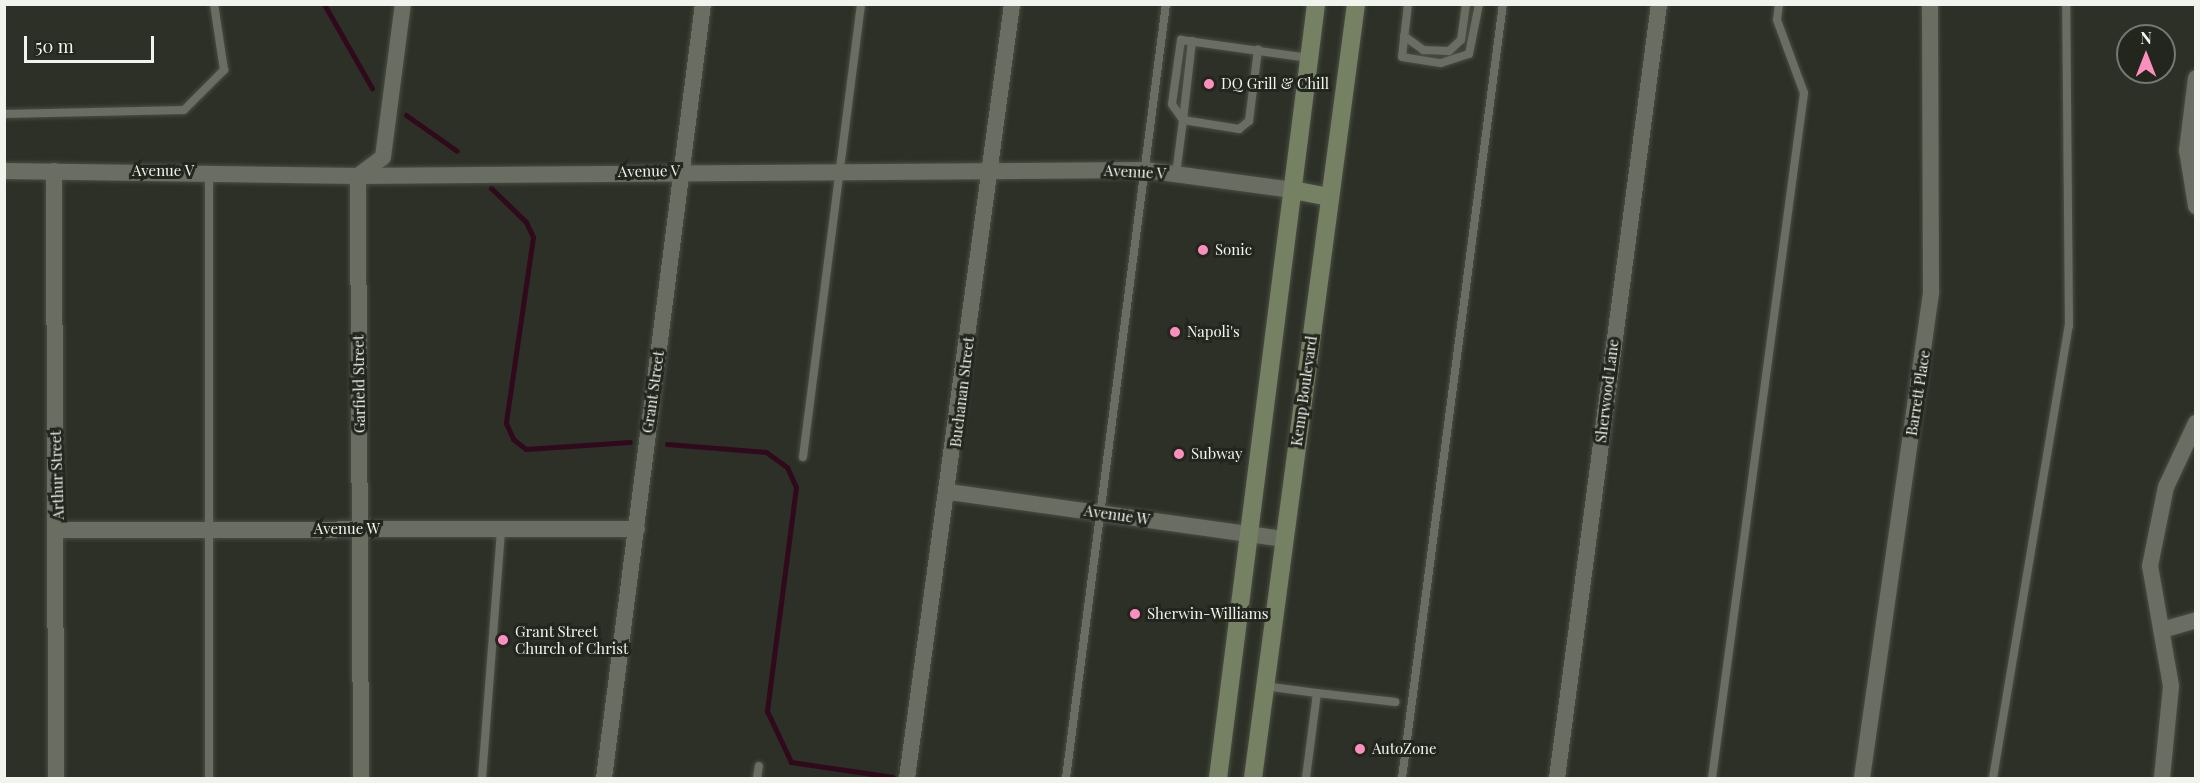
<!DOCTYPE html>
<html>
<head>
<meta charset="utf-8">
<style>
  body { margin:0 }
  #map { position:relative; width:2200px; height:783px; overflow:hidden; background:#2c3026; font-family:"Playfair Display",serif }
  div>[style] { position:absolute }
  .stream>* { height:5px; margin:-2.5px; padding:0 2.5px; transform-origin:2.5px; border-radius:2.5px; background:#31091c }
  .roads { filter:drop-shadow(0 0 2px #4a4d44) drop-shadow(0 0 2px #4a4d44) }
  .lane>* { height:8px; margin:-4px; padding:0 4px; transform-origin:4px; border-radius:4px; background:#696d62 }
  .street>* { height:16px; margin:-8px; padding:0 8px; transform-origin:8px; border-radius:8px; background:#696d62 }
  .secondary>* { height:18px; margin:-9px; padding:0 9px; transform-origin:9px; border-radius:9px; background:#768062 }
  .dots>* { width:16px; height:16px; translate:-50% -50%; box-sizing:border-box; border:3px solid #23261d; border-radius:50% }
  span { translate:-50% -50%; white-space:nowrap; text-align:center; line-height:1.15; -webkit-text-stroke:6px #23261d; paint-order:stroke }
  .poi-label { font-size:15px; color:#f1f3ed }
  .left { translate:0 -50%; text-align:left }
  .street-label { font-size:15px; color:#f1f3ed }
  .frame { position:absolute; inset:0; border:6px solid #f1f3ed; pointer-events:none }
  .north { position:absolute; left:2116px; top:24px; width:60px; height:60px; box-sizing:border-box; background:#23261d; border:2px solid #757870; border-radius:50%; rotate:0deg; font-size:16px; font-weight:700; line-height:24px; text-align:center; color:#f1f3ed }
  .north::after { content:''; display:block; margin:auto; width:21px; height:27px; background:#fe8ebd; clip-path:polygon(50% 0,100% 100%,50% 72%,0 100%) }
  .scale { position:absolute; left:24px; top:36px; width:130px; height:27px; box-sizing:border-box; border:3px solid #f1f3ed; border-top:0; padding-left:8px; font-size:18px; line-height:21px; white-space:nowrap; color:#f1f3ed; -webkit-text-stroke:4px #23261d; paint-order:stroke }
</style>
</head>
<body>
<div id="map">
  <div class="stream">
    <div style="left:324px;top:4px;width:97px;rotate:60.3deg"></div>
    <div style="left:406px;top:115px;width:62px;rotate:35.2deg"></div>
    <div style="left:491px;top:188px;width:49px;rotate:44.2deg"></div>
    <div style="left:526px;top:222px;width:17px;rotate:65deg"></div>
    <div style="left:533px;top:237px;width:188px;rotate:98.3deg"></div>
    <div style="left:506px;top:423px;width:17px;rotate:66deg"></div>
    <div style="left:513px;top:439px;width:16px;rotate:38deg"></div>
    <div style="left:526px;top:449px;width:104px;rotate:-3.9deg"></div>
    <div style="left:667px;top:444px;width:99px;rotate:4.6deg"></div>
    <div style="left:766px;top:452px;width:26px;rotate:36deg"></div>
    <div style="left:787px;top:467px;width:22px;rotate:66deg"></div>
    <div style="left:796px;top:487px;width:226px;rotate:97.4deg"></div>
    <div style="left:767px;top:711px;width:56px;rotate:64.8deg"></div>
    <div style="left:791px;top:762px;width:103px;rotate:8.4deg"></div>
  </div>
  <div class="roads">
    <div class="lane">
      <div style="left:1408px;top:4px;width:53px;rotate:96.5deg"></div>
      <div style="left:1402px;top:57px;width:39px;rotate:9deg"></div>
      <div style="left:1441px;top:63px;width:29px;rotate:-18deg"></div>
      <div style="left:1469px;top:54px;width:51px;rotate:-78.7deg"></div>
      <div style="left:1404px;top:36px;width:24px;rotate:36deg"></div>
      <div style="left:1423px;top:50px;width:26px;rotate:2deg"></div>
      <div style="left:1449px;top:51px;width:16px;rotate:-43deg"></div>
      <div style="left:1461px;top:40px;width:36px;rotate:-82deg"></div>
      <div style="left:1192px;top:41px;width:80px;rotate:96.5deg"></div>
      <div style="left:1183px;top:120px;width:57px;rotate:9.1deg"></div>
      <div style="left:1239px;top:129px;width:13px;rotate:-39deg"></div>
      <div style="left:1249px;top:121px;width:72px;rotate:-82.8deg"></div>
      <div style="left:4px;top:114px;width:180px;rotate:-1.3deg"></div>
      <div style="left:184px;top:110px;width:57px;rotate:-45deg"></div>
      <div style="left:224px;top:70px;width:67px;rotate:-98.6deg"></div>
      <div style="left:1176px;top:174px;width:54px;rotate:-82.6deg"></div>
      <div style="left:1183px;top:120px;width:19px;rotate:-125deg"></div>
      <div style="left:1172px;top:104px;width:65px;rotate:-82deg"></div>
      <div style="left:1181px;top:40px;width:129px;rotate:8deg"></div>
      <div style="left:803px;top:457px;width:457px;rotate:-82.7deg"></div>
      <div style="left:1264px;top:686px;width:53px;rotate:7.5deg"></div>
      <div style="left:1317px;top:693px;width:86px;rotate:97.4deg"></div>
      <div style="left:1317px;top:693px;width:79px;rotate:6.6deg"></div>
      <div style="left:209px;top:778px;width:605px;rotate:-90deg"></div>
      <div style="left:482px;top:778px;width:250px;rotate:-85.6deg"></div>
      <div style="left:757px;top:778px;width:12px;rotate:-81deg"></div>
      <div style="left:1066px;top:778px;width:780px;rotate:-82.64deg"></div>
      <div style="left:1402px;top:778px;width:781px;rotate:-82.57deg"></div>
      <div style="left:1712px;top:778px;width:691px;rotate:-82.35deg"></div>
      <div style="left:1804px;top:93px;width:78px;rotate:-110.3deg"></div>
      <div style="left:1777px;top:20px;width:16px;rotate:-83deg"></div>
      <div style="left:1993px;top:778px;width:458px;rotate:-80.5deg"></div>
      <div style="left:2069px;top:326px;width:322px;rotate:-90.5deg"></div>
    </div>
    <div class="street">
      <div style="left:2196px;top:78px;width:73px;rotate:97.1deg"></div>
      <div style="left:2187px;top:150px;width:57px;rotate:80.9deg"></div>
      <div style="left:4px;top:171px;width:354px;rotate:0.8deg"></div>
      <div style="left:358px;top:176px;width:787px;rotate:-0.44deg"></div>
      <div style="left:1145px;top:170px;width:149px;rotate:7.7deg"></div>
      <div style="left:54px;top:171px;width:607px;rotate:89.81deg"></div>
      <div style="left:949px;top:492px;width:338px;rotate:8deg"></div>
      <div style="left:58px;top:530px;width:579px;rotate:-0.1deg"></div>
      <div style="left:2162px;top:630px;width:35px;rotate:-16deg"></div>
      <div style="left:361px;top:778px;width:602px;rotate:-90.29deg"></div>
      <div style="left:358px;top:176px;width:31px;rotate:-37deg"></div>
      <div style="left:383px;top:157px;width:154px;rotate:-82.6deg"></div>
      <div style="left:604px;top:778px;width:780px;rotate:-82.71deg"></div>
      <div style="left:907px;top:778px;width:781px;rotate:-82.27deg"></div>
      <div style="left:1557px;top:778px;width:781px;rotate:-82.49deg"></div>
      <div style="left:1862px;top:778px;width:490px;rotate:-81.9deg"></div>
      <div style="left:1931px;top:293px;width:289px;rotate:-90.2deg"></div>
      <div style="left:2162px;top:778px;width:92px;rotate:-84.4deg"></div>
      <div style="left:2171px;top:686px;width:122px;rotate:-99.9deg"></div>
      <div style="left:2150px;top:566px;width:81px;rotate:-78.6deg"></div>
      <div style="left:2166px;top:487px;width:71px;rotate:-64.9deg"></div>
    </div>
    <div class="secondary">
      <div style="left:1293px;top:190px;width:38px;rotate:11deg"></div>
      <div style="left:1218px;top:778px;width:780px;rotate:-82.78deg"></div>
      <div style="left:1253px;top:778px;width:781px;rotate:-82.42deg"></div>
    </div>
  </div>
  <div class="dots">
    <div style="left:1209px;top:84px;background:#fe8ebd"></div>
    <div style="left:1203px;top:250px;background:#fe8ebd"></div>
    <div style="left:1175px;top:332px;background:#fe8ebd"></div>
    <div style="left:1179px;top:454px;background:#fe8ebd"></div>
    <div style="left:1135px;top:614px;background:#fe8ebd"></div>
    <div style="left:503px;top:640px;background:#fe8ebd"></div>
    <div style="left:1360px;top:749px;background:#fe8ebd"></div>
  </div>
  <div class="poi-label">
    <span class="left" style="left:1221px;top:84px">DQ Grill &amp; Chill</span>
    <span class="left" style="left:1215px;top:250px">Sonic</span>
    <span class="left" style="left:1187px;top:332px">Napoli's</span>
    <span class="left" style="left:1191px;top:454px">Subway</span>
    <span class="left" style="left:1147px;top:614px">Sherwin-Williams</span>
    <span class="left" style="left:515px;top:640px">Grant Street<br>Church of Christ</span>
    <span class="left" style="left:1372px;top:749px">AutoZone</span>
  </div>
  <div class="street-label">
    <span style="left:163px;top:171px">Avenue V</span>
    <span style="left:649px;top:171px;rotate:-1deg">Avenue V</span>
    <span style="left:1135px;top:172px;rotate:3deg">Avenue V</span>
    <span style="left:359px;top:384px;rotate:-91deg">Garfield Street</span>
    <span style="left:1304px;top:391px;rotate:-82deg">Kemp Boulevard</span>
    <span style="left:1607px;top:391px;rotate:-83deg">Sherwood Lane</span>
    <span style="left:653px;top:392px;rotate:-82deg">Grant Street</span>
    <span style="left:962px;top:392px;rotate:-83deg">Buchanan Street</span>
    <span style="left:1918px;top:393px;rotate:-81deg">Barrett Place</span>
    <span style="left:57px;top:475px;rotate:-92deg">Arthur Street</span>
    <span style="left:1117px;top:515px;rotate:8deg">Avenue W</span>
    <span style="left:347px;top:529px">Avenue W</span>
  </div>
  <div class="frame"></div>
  <div class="north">N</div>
  <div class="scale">50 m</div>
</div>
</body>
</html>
